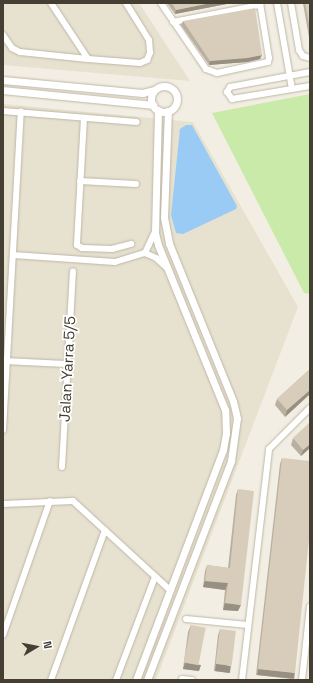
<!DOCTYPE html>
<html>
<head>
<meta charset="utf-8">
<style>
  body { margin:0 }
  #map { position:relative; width:313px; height:683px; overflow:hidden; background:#f2eee3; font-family:"Space Grotesk",sans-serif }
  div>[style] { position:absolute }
  .residential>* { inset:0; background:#e7e1d0 }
  .green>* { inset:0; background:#c9eaa8 }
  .water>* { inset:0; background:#9acbf4 }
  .roads { filter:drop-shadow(0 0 1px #beb7a5) drop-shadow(0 0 1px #beb7a5) }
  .minor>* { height:6px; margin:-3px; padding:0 3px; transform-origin:3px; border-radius:3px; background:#fff }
  .tertiary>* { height:7px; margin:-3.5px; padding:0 3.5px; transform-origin:3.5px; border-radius:3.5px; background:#fff }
  .tertiary>.ring { margin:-3.5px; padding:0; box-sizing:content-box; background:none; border:7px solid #fff; border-radius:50% }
  .wall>* { inset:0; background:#bab0a0 }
  .shaded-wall>* { inset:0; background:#979082; transform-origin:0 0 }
  .building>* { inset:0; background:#d8cdba; transform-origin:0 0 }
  span { translate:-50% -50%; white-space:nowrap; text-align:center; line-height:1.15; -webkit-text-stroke:3.5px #fff; paint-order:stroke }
  .street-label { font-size:15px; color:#443e33 }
  .frame { position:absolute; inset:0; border:4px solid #443e33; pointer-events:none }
  .north { position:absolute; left:16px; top:627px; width:40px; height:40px; -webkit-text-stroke:3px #fff; paint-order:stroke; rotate:80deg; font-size:11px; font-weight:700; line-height:16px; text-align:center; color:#443e33 }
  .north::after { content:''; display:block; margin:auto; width:14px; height:18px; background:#443e33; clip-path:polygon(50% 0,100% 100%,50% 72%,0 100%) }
</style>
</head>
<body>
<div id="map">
  <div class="residential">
    <div style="clip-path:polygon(3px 3px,139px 3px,190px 81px,3px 65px)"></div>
    <div style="clip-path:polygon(3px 104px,193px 122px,298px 307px,156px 680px,3px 680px)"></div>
  </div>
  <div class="green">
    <div style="clip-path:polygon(310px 94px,310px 294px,304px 293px,212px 113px)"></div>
  </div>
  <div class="water">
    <div style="clip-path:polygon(186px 125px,192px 125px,237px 206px,236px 209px,183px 234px,176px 233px,171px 215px,180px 129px)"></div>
  </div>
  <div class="roads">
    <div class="minor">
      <div style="left:51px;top:3px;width:67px;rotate:56.5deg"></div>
      <div style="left:88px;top:59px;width:52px;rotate:4.4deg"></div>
      <div style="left:140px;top:63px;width:8px;rotate:-23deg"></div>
      <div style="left:147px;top:60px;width:8px;rotate:-67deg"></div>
      <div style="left:150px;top:53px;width:13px;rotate:-94deg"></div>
      <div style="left:149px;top:40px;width:44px;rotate:-121.9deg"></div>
      <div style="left:161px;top:3px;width:80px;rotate:55.7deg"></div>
      <div style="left:206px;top:69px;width:12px;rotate:20deg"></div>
      <div style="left:217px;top:73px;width:52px;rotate:-12.2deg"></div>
      <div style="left:268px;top:62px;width:4px;rotate:-76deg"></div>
      <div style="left:269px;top:58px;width:56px;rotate:-99.3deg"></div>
      <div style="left:277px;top:3px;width:87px;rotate:80.1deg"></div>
      <div style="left:291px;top:3px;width:48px;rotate:80.3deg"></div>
      <div style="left:299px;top:50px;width:7px;rotate:56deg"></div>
      <div style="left:303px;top:56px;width:7px;rotate:16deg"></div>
      <div style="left:173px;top:22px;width:89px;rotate:-11.1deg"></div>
      <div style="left:3px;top:35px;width:16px;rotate:55deg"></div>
      <div style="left:12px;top:48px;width:9px;rotate:27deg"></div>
      <div style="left:20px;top:52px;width:68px;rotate:5.9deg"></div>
      <div style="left:310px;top:72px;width:81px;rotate:169.4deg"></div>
      <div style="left:230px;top:87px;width:6px;rotate:121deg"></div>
      <div style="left:227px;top:92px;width:9px;rotate:54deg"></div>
      <div style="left:232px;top:99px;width:79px;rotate:-9.5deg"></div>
      <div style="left:3px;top:111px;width:134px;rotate:4.7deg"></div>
      <div style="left:84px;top:118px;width:127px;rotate:93.2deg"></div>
      <div style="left:77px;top:245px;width:6px;rotate:31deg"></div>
      <div style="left:82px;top:248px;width:30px;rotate:2deg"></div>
      <div style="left:112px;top:249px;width:20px;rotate:-15deg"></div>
      <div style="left:80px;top:181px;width:56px;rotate:3.1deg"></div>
      <div style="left:145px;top:253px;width:23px;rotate:-65deg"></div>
      <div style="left:13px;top:255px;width:102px;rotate:3.9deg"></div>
      <div style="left:115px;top:262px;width:31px;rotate:-17deg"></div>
      <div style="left:145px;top:253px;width:12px;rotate:24deg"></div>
      <div style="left:156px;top:258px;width:15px;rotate:42deg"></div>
      <div style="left:3px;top:361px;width:64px;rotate:2.7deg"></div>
      <div style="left:3px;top:430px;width:319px;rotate:-86.8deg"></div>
      <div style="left:62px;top:467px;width:196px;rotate:-86.8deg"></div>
      <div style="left:3px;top:504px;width:70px;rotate:-2.5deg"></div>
      <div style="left:73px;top:501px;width:132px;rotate:42.5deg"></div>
      <div style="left:186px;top:619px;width:62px;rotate:5.5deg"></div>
      <div style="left:3px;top:635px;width:142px;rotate:-70.7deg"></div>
      <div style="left:182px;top:679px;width:10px;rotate:6deg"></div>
      <div style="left:51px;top:680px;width:159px;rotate:-70.2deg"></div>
      <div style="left:116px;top:680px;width:110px;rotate:-69.3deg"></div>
      <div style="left:242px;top:680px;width:233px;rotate:-83.3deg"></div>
      <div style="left:269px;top:449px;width:58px;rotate:-45deg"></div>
      <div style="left:302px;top:680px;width:74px;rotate:-83.8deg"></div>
    </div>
    <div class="tertiary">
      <div style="left:3px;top:80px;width:140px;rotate:5.3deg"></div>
      <div style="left:142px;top:93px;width:12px;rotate:-14deg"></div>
      <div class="ring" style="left:151px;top:86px;width:19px;height:19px"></div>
      <div style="left:3px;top:90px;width:151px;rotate:5.7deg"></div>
      <div style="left:136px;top:680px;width:246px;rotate:-69.3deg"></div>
      <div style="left:223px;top:450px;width:17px;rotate:-80deg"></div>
      <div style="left:226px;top:433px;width:23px;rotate:-92deg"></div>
      <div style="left:225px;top:410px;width:178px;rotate:-112.1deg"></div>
      <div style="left:158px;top:245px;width:12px;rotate:-104deg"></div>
      <div style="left:155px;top:233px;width:123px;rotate:-88.6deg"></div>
      <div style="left:147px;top:680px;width:235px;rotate:-69deg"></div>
      <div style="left:231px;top:461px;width:43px;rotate:-82.1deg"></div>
      <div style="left:237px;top:418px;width:17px;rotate:-103deg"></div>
      <div style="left:233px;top:401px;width:170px;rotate:-112.1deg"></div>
      <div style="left:169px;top:243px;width:25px;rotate:-101deg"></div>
      <div style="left:164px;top:218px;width:107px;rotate:-87.9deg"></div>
    </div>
  </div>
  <div class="wall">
    <div style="clip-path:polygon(167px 3px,232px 3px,175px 14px)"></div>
    <div style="clip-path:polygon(303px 3px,310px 3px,310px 43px)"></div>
    <div style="clip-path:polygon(183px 21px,260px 59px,247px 62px,209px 65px,181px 25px)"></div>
    <div style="clip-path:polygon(310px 369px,310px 394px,285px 417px,275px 405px,277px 399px)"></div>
    <div style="clip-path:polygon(293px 438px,310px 448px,301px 456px,291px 445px)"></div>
    <div style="clip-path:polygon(282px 458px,292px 679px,256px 675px,280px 464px)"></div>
    <div style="clip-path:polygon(238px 489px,238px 611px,223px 610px,225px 590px,203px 587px,205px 571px,207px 565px,228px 568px,236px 495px)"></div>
    <div style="clip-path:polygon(191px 625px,199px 671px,183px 669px,188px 632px)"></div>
    <div style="clip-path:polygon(220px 629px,229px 673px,214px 671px,218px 635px)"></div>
  </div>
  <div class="shaded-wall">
    <div style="clip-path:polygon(211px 3px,232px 3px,175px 14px,176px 10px)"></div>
    <div style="clip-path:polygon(262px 55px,260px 59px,247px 62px,209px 65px,210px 61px)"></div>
    <div style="clip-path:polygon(310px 390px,310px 394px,285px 417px,287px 410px)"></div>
    <div style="clip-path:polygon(310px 444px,310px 448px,301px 456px,303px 450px)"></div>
    <div style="clip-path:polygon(205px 581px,228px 583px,225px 590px,203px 587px)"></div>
    <div style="clip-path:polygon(225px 603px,241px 605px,238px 611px,223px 610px)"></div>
    <div style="clip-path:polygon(185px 663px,201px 665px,199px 671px,183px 669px)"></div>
    <div style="left:216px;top:664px;width:15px;height:7px;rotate:8deg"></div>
    <div style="left:258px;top:669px;width:37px;height:6px;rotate:6deg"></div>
  </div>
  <div class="building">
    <div style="clip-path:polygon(172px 3px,211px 3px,176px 10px)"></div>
    <div style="clip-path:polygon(305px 3px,310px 3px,310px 30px)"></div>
    <div style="clip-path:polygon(255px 8px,262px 55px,248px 58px,210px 61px,183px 21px)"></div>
    <div style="clip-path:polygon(310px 369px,310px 390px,287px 410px,277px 399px)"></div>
    <div style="clip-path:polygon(310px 422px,310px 444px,303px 450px,293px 438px)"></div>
    <div style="clip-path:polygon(282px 458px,310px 461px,310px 530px,295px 673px,258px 669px)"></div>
    <div style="clip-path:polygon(238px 489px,254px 491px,241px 605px,225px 603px,228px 583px,205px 581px,207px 565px,230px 568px)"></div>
    <div style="left:191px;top:625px;width:15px;height:38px;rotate:11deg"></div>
    <div style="left:220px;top:629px;width:16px;height:35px;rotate:7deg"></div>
  </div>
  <div class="street-label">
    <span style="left:67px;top:369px;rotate:-87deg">Jalan Yarra 5/5</span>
  </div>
  <div class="frame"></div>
  <div class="north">N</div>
</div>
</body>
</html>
